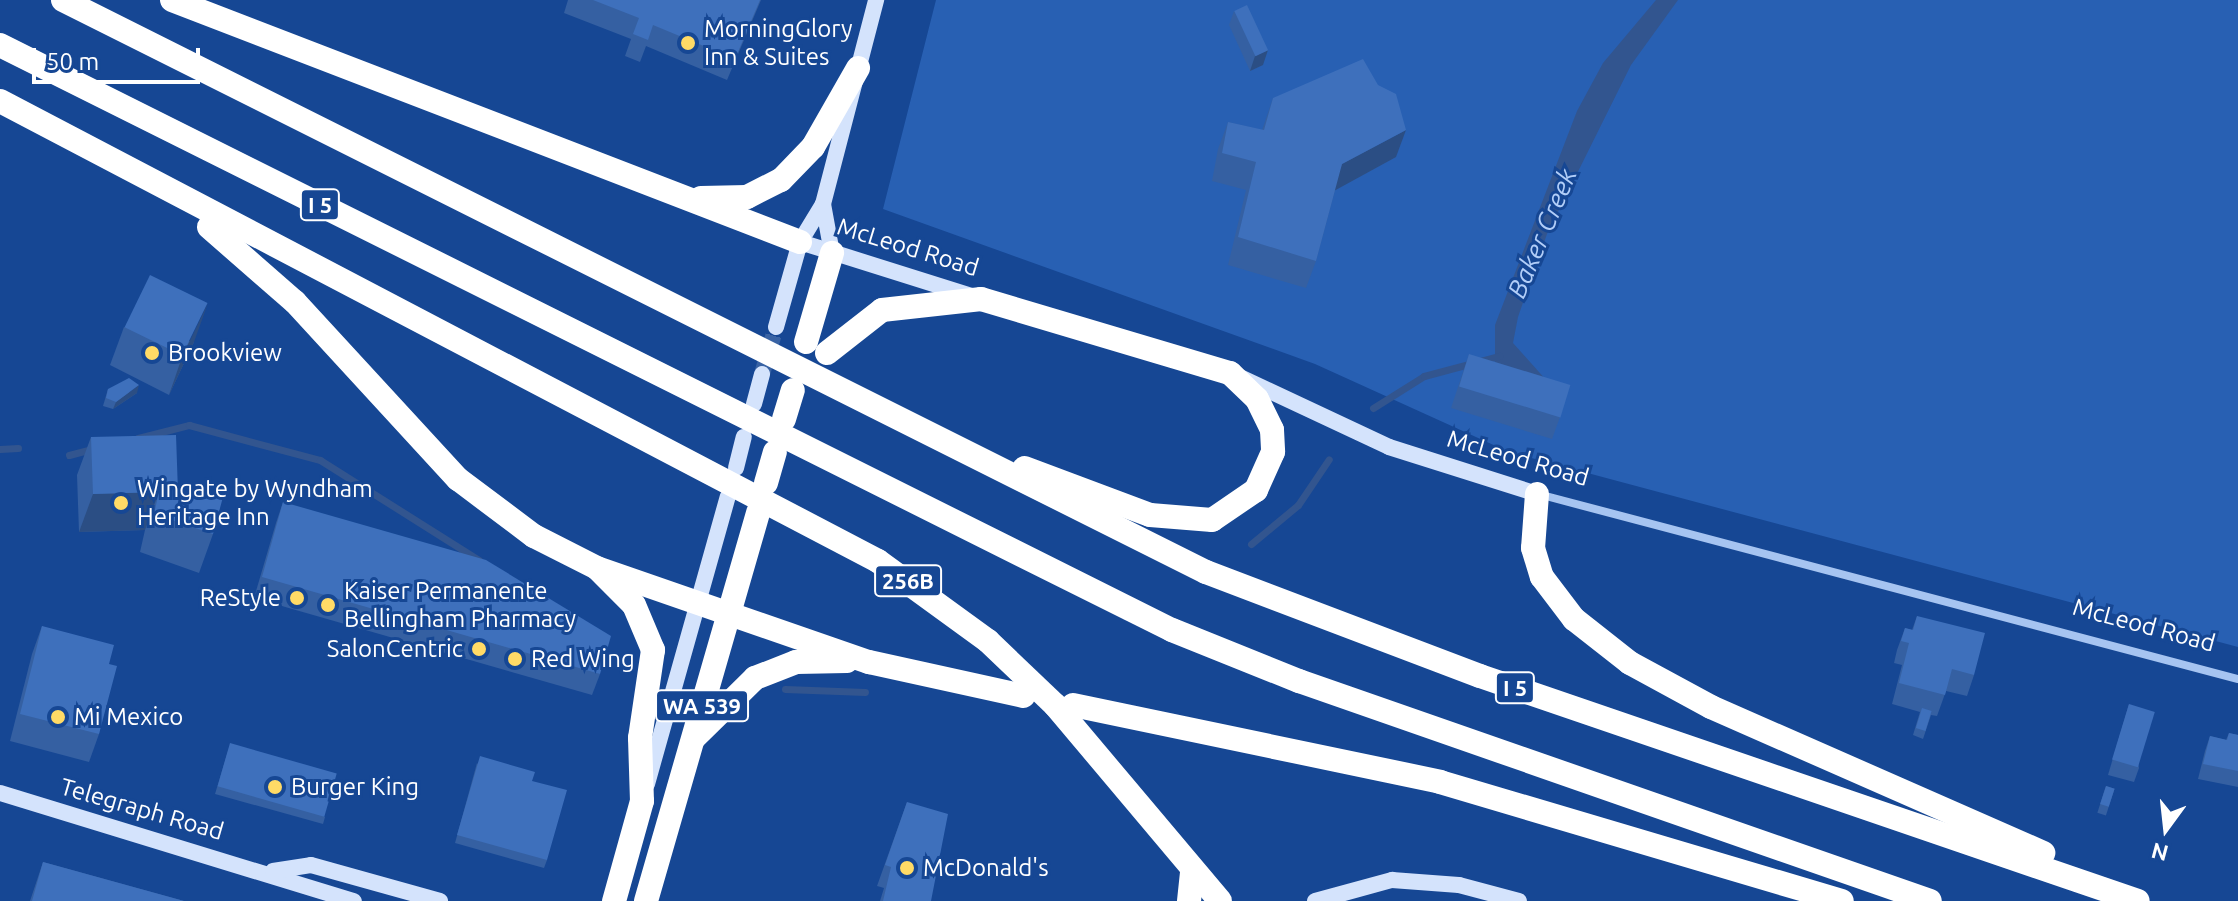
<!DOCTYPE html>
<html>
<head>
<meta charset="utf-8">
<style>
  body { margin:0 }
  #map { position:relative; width:2238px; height:901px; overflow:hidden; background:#164794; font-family:Ubuntu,sans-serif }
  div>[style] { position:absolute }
  .green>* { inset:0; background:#2860b3 }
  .water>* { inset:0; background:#32558f }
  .stream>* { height:7px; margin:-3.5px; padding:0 3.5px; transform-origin:3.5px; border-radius:3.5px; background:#32558f }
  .secondary-tunnel>* { height:16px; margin-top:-8px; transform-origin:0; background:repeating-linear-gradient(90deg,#3963a4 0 16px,transparent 0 24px) }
  .street>* { height:8px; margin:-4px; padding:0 4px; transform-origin:4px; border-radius:4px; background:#a6c4f1 }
  .secondary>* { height:16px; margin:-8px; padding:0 8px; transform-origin:8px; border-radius:8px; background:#d4e3fc }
  .highway>* { height:24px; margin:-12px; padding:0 12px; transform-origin:12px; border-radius:12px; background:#fff }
  .wall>* { inset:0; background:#3560a2; transform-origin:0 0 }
  .shaded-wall>* { inset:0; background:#2b4e84 }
  .building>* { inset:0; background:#3e70bc; transform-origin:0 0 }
  .dots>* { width:22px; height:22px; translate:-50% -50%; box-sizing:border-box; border:4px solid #164794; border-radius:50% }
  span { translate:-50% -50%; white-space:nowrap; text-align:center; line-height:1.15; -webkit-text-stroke:6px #164794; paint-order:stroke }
  .shield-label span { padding:2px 6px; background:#164794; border:2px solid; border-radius:6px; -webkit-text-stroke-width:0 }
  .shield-label { font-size:22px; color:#fff; font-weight:700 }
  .poi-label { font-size:24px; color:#fff }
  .left { translate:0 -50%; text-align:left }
  .right { translate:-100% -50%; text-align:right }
  .street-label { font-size:24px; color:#fff }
  .water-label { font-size:26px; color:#b2cef8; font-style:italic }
  .north { position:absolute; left:2126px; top:789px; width:80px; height:80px; -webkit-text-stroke:6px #164794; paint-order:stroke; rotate:195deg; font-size:22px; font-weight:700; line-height:32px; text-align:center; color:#fff }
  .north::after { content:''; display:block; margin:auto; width:28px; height:36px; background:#fff; clip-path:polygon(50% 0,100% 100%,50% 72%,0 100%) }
  .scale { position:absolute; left:32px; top:48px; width:168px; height:36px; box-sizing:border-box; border:4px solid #fff; border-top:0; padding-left:10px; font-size:24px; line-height:28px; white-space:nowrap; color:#fff; -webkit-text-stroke:6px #164794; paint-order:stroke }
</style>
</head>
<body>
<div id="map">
  <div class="green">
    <div style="clip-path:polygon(936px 0,2238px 0,2238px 647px,1509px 452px,1315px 364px,883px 209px)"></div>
  </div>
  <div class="water">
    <div style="clip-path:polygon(1656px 0,1678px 0,1631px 65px,1547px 234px,1518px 317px,1513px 343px,1564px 400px,1495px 364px,1495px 325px,1577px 111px,1603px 63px)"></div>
  </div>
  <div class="stream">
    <div style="left:1373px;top:408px;width:60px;rotate:-32.1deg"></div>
    <div style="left:1424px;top:376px;width:78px;rotate:-14.9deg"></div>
    <div style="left:138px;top:438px;width:53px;rotate:-14.3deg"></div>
    <div style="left:189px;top:425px;width:136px;rotate:15deg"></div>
    <div style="left:320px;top:460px;width:188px;rotate:32.2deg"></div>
    <div style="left:0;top:449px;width:18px;rotate:-3deg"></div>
    <div style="left:69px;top:455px;width:27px;rotate:-15deg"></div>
    <div style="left:1251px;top:544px;width:61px;rotate:-39.7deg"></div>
    <div style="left:1298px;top:505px;width:55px;rotate:-56deg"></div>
    <div style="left:785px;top:689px;width:80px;rotate:2.1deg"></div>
  </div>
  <div class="secondary-tunnel">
    <div style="left:762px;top:374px;width:49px;rotate:-73.4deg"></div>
  </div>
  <div class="street">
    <div style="left:1542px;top:495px;width:720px;rotate:14.81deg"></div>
  </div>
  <div class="secondary">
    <div style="left:823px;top:204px;width:50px;rotate:79.6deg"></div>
    <div style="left:800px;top:242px;width:182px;rotate:17.5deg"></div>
    <div style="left:776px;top:327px;width:88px;rotate:-74.2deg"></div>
    <div style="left:800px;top:242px;width:44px;rotate:-58.8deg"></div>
    <div style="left:823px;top:204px;width:211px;rotate:-75.4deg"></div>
    <div style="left:1242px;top:378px;width:162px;rotate:25.1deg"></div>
    <div style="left:1389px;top:447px;width:155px;rotate:17.6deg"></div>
    <div style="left:754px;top:404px;width:31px;rotate:-75deg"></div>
    <div style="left:736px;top:468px;width:32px;rotate:-76deg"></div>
    <div style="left:647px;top:784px;width:299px;rotate:-74.3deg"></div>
    <div style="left:0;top:793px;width:370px;rotate:17deg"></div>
    <div style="left:273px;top:871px;width:38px;rotate:-9deg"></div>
    <div style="left:311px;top:865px;width:134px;rotate:15.6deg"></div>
    <div style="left:1315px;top:901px;width:80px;rotate:-15.3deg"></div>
    <div style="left:1392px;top:880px;width:67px;rotate:4.3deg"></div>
    <div style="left:1459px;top:885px;width:62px;rotate:14.9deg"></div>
  </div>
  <div class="highway">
    <div style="left:63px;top:0;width:1278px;rotate:26.59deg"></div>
    <div style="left:1206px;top:572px;width:293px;rotate:20.8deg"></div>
    <div style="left:1480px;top:676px;width:695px;rotate:18.88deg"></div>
    <div style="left:172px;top:0;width:673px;rotate:21.07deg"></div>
    <div style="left:0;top:45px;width:1310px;rotate:26.53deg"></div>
    <div style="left:1172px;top:630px;width:137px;rotate:21.9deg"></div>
    <div style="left:1299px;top:681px;width:668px;rotate:19.22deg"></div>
    <div style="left:0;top:101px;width:991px;rotate:27.65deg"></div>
    <div style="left:878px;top:561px;width:136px;rotate:36deg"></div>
    <div style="left:988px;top:641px;width:93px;rotate:43.7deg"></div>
    <div style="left:1055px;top:705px;width:256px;rotate:49.9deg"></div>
    <div style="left:701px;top:198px;width:46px;rotate:-1.2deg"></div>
    <div style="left:747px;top:197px;width:38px;rotate:-27deg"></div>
    <div style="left:781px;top:180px;width:46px;rotate:-45.9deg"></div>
    <div style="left:813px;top:147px;width:91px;rotate:-60.3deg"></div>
    <div style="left:209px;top:227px;width:114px;rotate:41.1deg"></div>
    <div style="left:295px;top:302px;width:241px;rotate:47.4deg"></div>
    <div style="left:458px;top:479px;width:95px;rotate:36.9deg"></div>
    <div style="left:534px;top:536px;width:71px;rotate:26.9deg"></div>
    <div style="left:597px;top:568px;width:288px;rotate:19.1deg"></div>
    <div style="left:869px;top:662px;width:158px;rotate:12.4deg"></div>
    <div style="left:806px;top:342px;width:93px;rotate:-73.7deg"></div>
    <div style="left:827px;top:353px;width:70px;rotate:-38deg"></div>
    <div style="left:882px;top:310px;width:100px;rotate:-6.3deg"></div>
    <div style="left:981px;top:299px;width:260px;rotate:16.6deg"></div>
    <div style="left:1230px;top:373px;width:37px;rotate:44deg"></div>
    <div style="left:1257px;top:399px;width:34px;rotate:64deg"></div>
    <div style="left:1272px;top:430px;width:22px;rotate:87deg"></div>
    <div style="left:1273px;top:452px;width:42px;rotate:114.1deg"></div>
    <div style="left:1256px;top:490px;width:53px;rotate:145.7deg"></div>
    <div style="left:1212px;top:520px;width:62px;rotate:-175.4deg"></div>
    <div style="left:1150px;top:515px;width:134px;rotate:-159.5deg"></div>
    <div style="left:784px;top:419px;width:30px;rotate:-73deg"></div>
    <div style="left:766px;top:483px;width:32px;rotate:-74deg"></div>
    <div style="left:1537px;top:494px;width:54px;rotate:94.2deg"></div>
    <div style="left:1533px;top:548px;width:30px;rotate:73deg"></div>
    <div style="left:1542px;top:577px;width:53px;rotate:52.7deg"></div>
    <div style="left:1574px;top:619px;width:71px;rotate:38.2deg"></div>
    <div style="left:1630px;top:663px;width:92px;rotate:28.5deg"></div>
    <div style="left:1711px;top:707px;width:363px;rotate:23.7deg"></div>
    <div style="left:599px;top:570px;width:49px;rotate:45deg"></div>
    <div style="left:634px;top:605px;width:49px;rotate:67.1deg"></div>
    <div style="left:653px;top:650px;width:89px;rotate:98.4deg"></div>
    <div style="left:640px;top:738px;width:63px;rotate:88.2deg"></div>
    <div style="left:642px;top:801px;width:104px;rotate:105.6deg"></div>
    <div style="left:1073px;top:705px;width:375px;rotate:11.8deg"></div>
    <div style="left:1440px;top:782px;width:419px;rotate:16.5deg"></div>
    <div style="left:695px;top:737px;width:84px;rotate:-44.5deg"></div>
    <div style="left:755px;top:678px;width:44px;rotate:-21.3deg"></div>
    <div style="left:796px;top:662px;width:51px;rotate:-1.1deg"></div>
    <div style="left:646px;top:901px;width:405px;rotate:-73.9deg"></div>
    <div style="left:1189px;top:901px;width:30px;rotate:-84deg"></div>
  </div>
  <div class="wall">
    <div style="clip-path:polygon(568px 0,761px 0,727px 80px,646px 46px,640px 62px,625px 56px,631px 39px,564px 13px)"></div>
    <div style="clip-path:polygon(1234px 11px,1263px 65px,1250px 71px,1229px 25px)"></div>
    <div style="clip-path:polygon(1273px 98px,1396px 157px,1335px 190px,1316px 261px,1306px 288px,1228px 265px,1246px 190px,1212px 181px,1218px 149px,1228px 122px,1262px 130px)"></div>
    <div style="clip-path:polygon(124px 327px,194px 342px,169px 395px,110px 365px)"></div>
    <div style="clip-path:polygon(1469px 354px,1560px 417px,1552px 439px,1451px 408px)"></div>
    <div style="clip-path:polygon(108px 389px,137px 393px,113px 409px,103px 406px)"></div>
    <div style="clip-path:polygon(91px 437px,178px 492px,213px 534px,199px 573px,140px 552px,145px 530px,79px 532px,77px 475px)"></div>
    <div style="clip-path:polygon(283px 502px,600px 674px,592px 695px,254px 598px,276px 523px)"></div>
    <div style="clip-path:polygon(1917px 616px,1974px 675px,1967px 696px,1946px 691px,1937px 716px,1931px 715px,1923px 739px,1913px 735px,1920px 712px,1892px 704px,1902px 665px,1894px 663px,1897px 650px,1905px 628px,1912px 630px)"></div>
    <div style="clip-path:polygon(42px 626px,109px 664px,99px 734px,89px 762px,10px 741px,32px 654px)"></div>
    <div style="clip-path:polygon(2129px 704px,2139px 768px,2134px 782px,2108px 775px)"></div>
    <div style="clip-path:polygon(2229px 733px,2238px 735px,2238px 787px,2198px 779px,2205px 751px,2210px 736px,2226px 740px)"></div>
    <div style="clip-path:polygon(228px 751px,325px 817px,323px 824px,215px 794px)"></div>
    <div style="clip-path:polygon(477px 763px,547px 860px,544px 868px,455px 843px)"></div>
    <div style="left:2106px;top:786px;width:9px;height:28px;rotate:18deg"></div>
    <div style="clip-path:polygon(907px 802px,931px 901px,880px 901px,884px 888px,877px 886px)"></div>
    <div style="clip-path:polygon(43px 862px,184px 901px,30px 901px)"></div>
  </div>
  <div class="shaded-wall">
    <div style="clip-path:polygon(1268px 50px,1263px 65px,1250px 71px,1255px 56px)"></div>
    <div style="clip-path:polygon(1406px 130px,1396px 157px,1332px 192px,1342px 164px)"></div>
    <div style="clip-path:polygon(208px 303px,194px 342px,169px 395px,182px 357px)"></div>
    <div style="clip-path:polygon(139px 385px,137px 393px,113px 409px,116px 402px)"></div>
    <div style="clip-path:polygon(159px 492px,145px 530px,79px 532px,93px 494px)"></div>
  </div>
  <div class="building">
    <div style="clip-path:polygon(593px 0,760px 0,735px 59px,653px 25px,648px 40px,633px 34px,639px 18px)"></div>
    <div style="left:1247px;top:5px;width:50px;height:14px;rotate:65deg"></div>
    <div style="clip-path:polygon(1363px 59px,1378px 85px,1396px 94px,1406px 130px,1342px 164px,1316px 261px,1238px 237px,1256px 162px,1222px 153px,1228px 122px,1264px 130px,1273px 98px)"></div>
    <div style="left:150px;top:275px;width:64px;height:58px;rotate:26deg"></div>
    <div style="left:1469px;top:354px;width:106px;height:34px;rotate:17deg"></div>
    <div style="clip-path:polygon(129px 378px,139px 385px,116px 402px,106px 398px,108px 389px)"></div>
    <div style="clip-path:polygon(176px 435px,178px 492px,223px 497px,213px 534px,154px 514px,159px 492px,93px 494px,91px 437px)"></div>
    <div style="clip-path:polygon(283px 502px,486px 560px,611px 636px,600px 674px,262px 577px)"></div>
    <div style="clip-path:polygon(1917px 616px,1985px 633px,1974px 675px,1952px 669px,1945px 695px,1899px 683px,1909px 643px,1901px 641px,1905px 628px,1913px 630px)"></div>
    <div style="clip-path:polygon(42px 626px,114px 645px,109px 664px,117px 666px,99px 734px,20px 714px)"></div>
    <div style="left:2129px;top:704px;width:27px;height:58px;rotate:17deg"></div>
    <div style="left:1922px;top:708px;width:10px;height:21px;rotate:17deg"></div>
    <div style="clip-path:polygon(2229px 733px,2238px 735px,2238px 771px,2203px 764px,2210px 736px,2227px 740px)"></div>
    <div style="left:230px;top:743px;width:111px;height:45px;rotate:16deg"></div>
    <div style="clip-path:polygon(480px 756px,535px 772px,532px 781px,567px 790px,547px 860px,457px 835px)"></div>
    <div style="left:2106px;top:786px;width:9px;height:19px;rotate:18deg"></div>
    <div style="clip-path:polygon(907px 802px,948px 814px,931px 901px,883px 901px,891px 867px,885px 865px)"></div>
    <div style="clip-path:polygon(43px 862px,184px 901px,32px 901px)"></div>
  </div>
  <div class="dots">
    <div style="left:688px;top:43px;background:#ffda66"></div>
    <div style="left:152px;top:353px;background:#ffda66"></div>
    <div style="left:121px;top:503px;background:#ffda66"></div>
    <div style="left:297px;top:598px;background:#ffda66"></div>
    <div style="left:328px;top:605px;background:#ffda66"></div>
    <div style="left:479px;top:649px;background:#ffda66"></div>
    <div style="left:515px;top:659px;background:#ffda66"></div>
    <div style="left:58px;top:717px;background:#ffda66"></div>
    <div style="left:275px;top:787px;background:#ffda66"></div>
    <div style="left:907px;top:868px;background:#ffda66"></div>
  </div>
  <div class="shield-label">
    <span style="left:320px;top:205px">I 5</span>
    <span style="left:908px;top:581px">256B</span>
    <span style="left:1515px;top:688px">I 5</span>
    <span style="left:702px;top:706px">WA 539</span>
  </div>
  <div class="poi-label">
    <span class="left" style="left:704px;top:43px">MorningGlory<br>Inn &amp; Suites</span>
    <span class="left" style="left:168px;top:353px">Brookview</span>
    <span class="left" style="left:137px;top:503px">Wingate by Wyndham<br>Heritage Inn</span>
    <span class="left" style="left:344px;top:605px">Kaiser Permanente<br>Bellingham Pharmacy</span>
    <span class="right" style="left:281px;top:598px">ReStyle</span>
    <span class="right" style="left:463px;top:649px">SalonCentric</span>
    <span class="left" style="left:531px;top:659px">Red Wing</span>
    <span class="left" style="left:74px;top:717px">Mi Mexico</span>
    <span class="left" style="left:291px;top:787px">Burger King</span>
    <span class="left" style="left:923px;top:868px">McDonald's</span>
  </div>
  <div class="street-label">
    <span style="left:908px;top:247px;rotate:17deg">McLeod Road</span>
    <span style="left:1518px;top:458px;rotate:16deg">McLeod Road</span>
    <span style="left:2144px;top:625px;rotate:15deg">McLeod Road</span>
    <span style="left:142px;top:809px;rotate:16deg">Telegraph Road</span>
  </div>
  <div class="water-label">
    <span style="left:1542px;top:233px;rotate:-67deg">Baker Creek</span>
  </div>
  <div class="north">N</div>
  <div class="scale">50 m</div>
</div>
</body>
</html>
